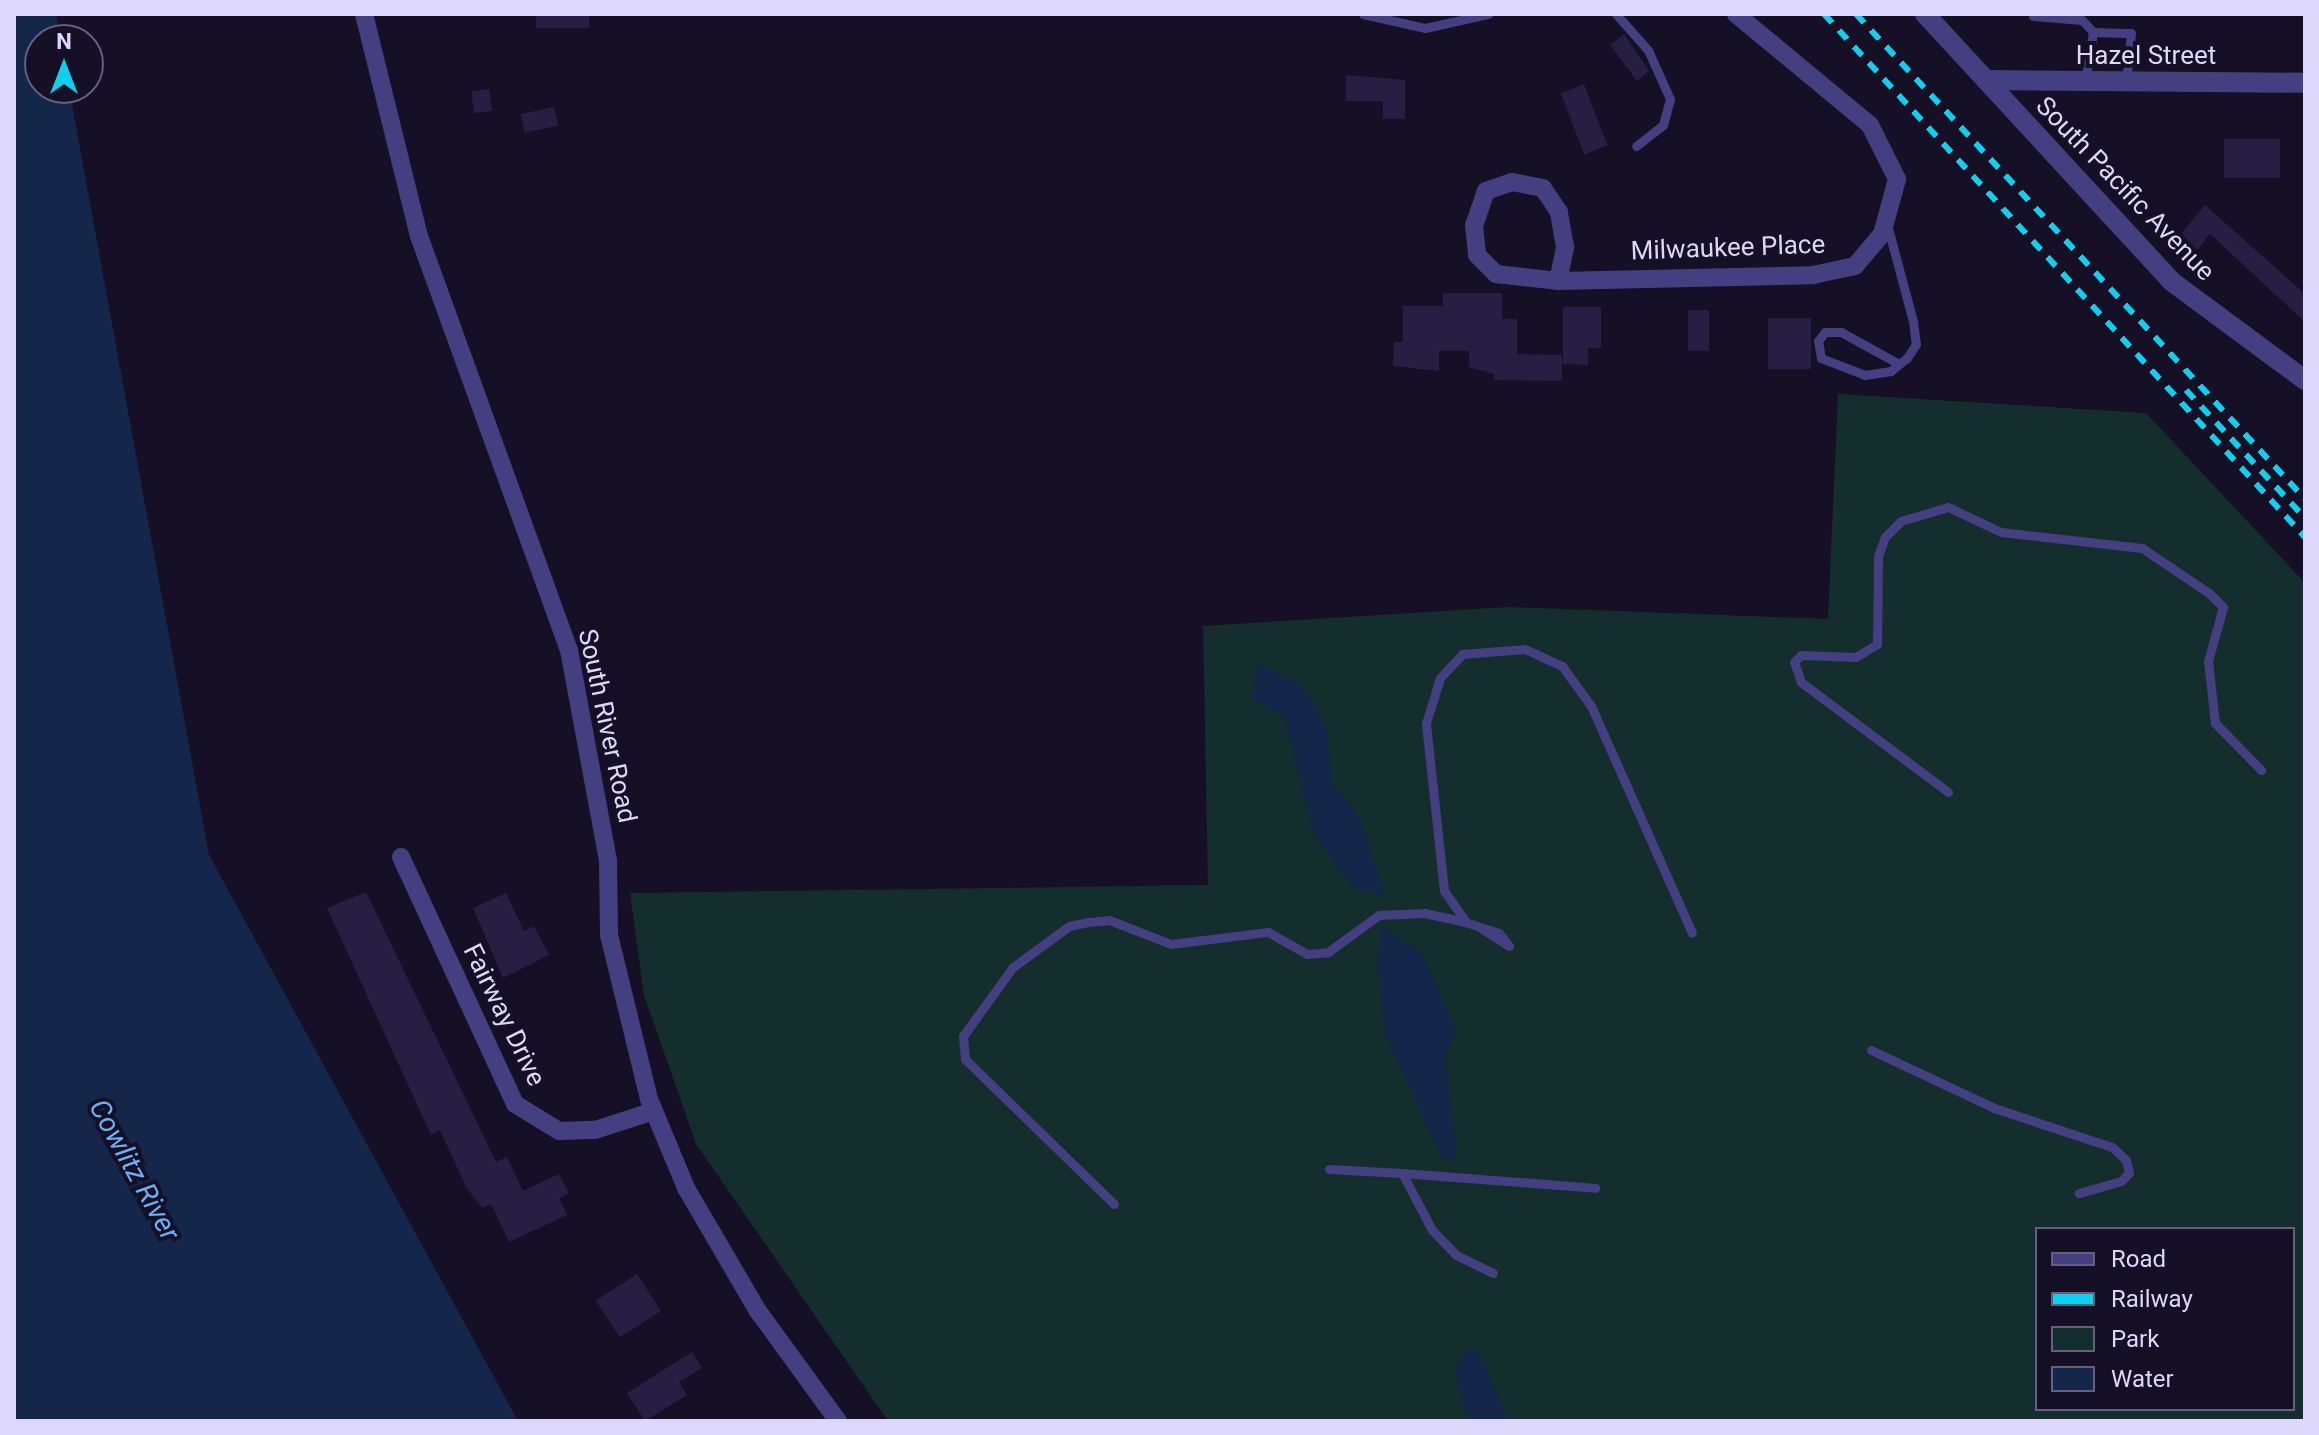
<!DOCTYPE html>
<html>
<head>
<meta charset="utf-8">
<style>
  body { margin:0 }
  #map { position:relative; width:2319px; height:1435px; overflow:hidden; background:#151025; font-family:Roboto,sans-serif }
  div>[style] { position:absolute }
  .green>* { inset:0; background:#142e2e }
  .water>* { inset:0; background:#14274b }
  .building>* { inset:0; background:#271e44; transform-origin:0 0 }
  .service>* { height:9px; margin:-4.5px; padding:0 4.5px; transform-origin:4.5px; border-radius:4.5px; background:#443f80 }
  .minor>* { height:18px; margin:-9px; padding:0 9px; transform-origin:9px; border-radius:9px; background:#443f80 }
  .tertiary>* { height:20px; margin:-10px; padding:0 10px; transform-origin:10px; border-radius:10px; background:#443f80 }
  .rail>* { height:6px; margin-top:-3px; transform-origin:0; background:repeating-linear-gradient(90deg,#10cfef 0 12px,transparent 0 22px) }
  span { translate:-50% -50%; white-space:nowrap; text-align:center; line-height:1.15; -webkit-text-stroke:8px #151025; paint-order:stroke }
  .street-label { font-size:26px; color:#ddd7fc }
  .water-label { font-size:28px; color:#6baff5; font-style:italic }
  .frame { position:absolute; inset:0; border:16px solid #ddd7fc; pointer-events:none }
  .legend { position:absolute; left:2035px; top:1227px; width:260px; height:184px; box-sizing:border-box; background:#151025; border:2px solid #65607b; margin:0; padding:10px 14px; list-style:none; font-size:24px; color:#ddd7fc }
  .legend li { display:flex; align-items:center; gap:16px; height:40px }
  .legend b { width:40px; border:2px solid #65607b }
  .north { position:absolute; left:24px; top:24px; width:80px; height:80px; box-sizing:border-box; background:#151025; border:2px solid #65607b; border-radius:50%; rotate:0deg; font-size:22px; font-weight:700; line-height:32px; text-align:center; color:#ddd7fc }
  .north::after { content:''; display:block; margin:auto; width:28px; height:36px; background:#10cfef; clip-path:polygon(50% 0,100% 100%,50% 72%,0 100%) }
</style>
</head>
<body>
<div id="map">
  <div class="green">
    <div style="clip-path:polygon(evenodd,1838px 394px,2146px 413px,2305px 583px,2305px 1421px,888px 1421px,696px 1144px,644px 995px,630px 893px,1208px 885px,1203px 626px,1509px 607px,1828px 619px,1838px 394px,2037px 1229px,2293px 1229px,2293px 1409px,2037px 1409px,2037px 1229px)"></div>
  </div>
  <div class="water">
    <div style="clip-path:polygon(14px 14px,56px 14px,60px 40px,40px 40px,40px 88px,69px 88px,209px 855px,518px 1421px,14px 1421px)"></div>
    <div style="clip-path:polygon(1259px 664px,1298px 683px,1312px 699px,1328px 732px,1332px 784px,1359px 816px,1385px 895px,1352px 887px,1313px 833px,1284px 716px,1250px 697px)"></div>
    <div style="clip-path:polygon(1382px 927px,1421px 953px,1453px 1021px,1456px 1035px,1445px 1053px,1457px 1158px,1446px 1160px,1437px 1148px,1385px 1033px,1377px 961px)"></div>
    <div style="clip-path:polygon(1467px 1348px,1476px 1349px,1487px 1369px,1508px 1421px,1468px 1421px,1455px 1371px)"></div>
  </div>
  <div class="building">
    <div style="left:536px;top:14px;width:53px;height:14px"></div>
    <div style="clip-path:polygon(1624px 34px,1649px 71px,1637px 81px,1610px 45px)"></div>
    <div style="clip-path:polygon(1346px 75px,1405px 80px,1405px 119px,1383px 119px,1383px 101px,1346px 101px)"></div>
    <div style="left:1584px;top:84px;width:66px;height:25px;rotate:69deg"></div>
    <div style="left:489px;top:89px;width:22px;height:18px;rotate:82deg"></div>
    <div style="left:554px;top:107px;width:19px;height:34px;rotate:78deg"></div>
    <div style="left:2224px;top:139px;width:56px;height:39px"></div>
    <div style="clip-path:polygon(2205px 205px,2305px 294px,2305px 322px,2210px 234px,2186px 264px,2168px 249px)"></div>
    <div style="clip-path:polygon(1443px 293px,1502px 293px,1502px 319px,1517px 319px,1517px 354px,1562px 355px,1562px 381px,1494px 380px,1494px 374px,1469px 367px,1469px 351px,1439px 351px,1439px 371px,1393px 366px,1394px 342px,1403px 342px,1403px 306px,1443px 306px)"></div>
    <div style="clip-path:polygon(1563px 307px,1601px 307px,1601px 348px,1588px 348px,1588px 365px,1563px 364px)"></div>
    <div style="left:1688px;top:310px;width:21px;height:41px"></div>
    <div style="left:1768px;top:318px;width:43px;height:51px"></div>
    <div style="clip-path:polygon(366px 892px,496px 1162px,507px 1157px,523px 1191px,559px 1174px,569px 1193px,559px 1198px,567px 1215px,509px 1242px,491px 1204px,482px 1208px,466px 1187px,440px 1130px,431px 1135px,327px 908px)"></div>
    <div style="clip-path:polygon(506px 893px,524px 931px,534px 926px,549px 955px,503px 978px,473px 908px)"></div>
    <div style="left:637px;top:1274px;width:44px;height:49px;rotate:57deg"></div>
    <div style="clip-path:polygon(692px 1352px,702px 1368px,679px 1382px,687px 1395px,645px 1421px,627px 1393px)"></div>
  </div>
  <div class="service">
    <div style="left:1363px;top:14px;width:64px;rotate:12.7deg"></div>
    <div style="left:1425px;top:28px;width:65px;rotate:-12.5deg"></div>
    <div style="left:1616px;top:14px;width:48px;rotate:48.4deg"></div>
    <div style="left:1648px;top:50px;width:54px;rotate:65.8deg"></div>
    <div style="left:1670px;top:99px;width:27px;rotate:105deg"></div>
    <div style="left:1663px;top:125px;width:34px;rotate:142deg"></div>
    <div style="left:2033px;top:16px;width:49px;rotate:4.7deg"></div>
    <div style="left:2082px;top:20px;width:16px;rotate:47deg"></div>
    <div style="left:2085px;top:81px;width:50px;rotate:-80.7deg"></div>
    <div style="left:2093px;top:32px;width:38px;rotate:2deg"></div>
    <div style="left:2131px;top:33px;width:49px;rotate:95.8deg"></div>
    <div style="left:1888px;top:228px;width:96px;rotate:75deg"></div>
    <div style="left:1913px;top:321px;width:23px;rotate:83deg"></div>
    <div style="left:1916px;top:344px;width:17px;rotate:123deg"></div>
    <div style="left:1907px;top:358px;width:10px;rotate:143deg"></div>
    <div style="left:1899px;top:364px;width:11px;rotate:139deg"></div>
    <div style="left:1891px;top:371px;width:26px;rotate:171deg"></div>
    <div style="left:1865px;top:375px;width:47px;rotate:-158.9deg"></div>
    <div style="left:1821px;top:358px;width:17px;rotate:-100deg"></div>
    <div style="left:1818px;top:341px;width:11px;rotate:-52deg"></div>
    <div style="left:1825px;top:332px;width:16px"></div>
    <div style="left:1841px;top:332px;width:66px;rotate:28.9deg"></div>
    <div style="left:1948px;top:792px;width:184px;rotate:-143.2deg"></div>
    <div style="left:1801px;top:682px;width:21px;rotate:-109deg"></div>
    <div style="left:1794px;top:662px;width:10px;rotate:-45deg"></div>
    <div style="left:1801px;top:655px;width:55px;rotate:2.1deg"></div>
    <div style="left:1856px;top:657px;width:25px;rotate:-32deg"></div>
    <div style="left:1877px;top:644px;width:88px;rotate:-89.3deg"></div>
    <div style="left:1878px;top:556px;width:20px;rotate:-70deg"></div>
    <div style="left:1885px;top:537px;width:23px;rotate:-45deg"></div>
    <div style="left:1901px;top:521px;width:49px;rotate:-16.6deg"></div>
    <div style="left:1948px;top:507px;width:59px;rotate:25.3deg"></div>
    <div style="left:2001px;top:532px;width:142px;rotate:6.5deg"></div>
    <div style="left:2142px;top:548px;width:81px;rotate:33.9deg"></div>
    <div style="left:2209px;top:593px;width:20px;rotate:45deg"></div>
    <div style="left:2223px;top:607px;width:56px;rotate:105.5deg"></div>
    <div style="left:2208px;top:661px;width:62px;rotate:83.6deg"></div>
    <div style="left:2215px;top:723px;width:66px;rotate:45.6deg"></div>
    <div style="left:1482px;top:929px;width:32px;rotate:32deg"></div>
    <div style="left:1509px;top:946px;width:16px;rotate:-128deg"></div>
    <div style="left:1499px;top:933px;width:35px;rotate:-162deg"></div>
    <div style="left:1466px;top:922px;width:39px;rotate:-125deg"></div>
    <div style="left:1444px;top:890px;width:168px;rotate:-96.2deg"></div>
    <div style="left:1426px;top:723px;width:47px;rotate:-72.7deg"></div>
    <div style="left:1440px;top:678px;width:33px;rotate:-47deg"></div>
    <div style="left:1462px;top:654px;width:63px;rotate:-4.5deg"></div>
    <div style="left:1525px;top:649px;width:41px;rotate:24.7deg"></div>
    <div style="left:1562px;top:666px;width:49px;rotate:54.1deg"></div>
    <div style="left:1591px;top:706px;width:248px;rotate:66deg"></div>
    <div style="left:1871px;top:1050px;width:136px;rotate:25.2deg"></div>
    <div style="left:1994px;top:1108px;width:124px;rotate:18.3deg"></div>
    <div style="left:2112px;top:1147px;width:19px;rotate:43deg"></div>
    <div style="left:2126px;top:1160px;width:13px;rotate:77deg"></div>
    <div style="left:2129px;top:1173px;width:11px;rotate:135deg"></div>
    <div style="left:2121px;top:1181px;width:44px;rotate:164.1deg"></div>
    <div style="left:1329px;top:1169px;width:73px;rotate:3.1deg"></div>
    <div style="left:1402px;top:1173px;width:64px;rotate:62.2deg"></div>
    <div style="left:1432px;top:1230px;width:35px;rotate:46deg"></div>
    <div style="left:1456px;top:1255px;width:41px;rotate:25.9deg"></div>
    <div style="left:1402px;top:1173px;width:194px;rotate:4.4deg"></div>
    <div style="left:1114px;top:1204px;width:208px;rotate:-135.8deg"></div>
    <div style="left:965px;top:1059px;width:23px;rotate:-95deg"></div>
    <div style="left:963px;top:1036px;width:85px;rotate:-54.1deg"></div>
    <div style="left:1013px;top:967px;width:69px;rotate:-36.2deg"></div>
    <div style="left:1069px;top:926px;width:19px;rotate:-12deg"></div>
    <div style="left:1088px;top:922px;width:21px;rotate:-5deg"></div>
    <div style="left:1109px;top:920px;width:66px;rotate:21.2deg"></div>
    <div style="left:1171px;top:944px;width:98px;rotate:-7.1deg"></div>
    <div style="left:1268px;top:932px;width:45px;rotate:29.4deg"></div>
    <div style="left:1307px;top:954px;width:21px;rotate:-5deg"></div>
    <div style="left:1328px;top:952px;width:63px;rotate:-36deg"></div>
    <div style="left:1379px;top:915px;width:45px;rotate:-2.5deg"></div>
    <div style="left:1424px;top:913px;width:43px;rotate:12.1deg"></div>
  </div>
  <div class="minor">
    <div style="left:364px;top:14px;width:229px;rotate:76.1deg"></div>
    <div style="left:419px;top:236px;width:440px;rotate:70.1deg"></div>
    <div style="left:569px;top:650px;width:215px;rotate:79.5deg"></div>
    <div style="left:608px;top:861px;width:74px;rotate:89.2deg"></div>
    <div style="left:609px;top:935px;width:169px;rotate:76.3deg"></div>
    <div style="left:649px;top:1099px;width:96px;rotate:67.4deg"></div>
    <div style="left:686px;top:1188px;width:143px;rotate:59.7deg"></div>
    <div style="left:758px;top:1311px;width:136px;rotate:54deg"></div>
    <div style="left:1558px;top:281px;width:35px;rotate:-78deg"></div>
    <div style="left:1565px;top:247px;width:36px;rotate:-100deg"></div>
    <div style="left:1559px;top:212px;width:29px;rotate:-124deg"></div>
    <div style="left:1543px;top:188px;width:32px;rotate:-169deg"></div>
    <div style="left:1512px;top:182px;width:28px;rotate:161deg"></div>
    <div style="left:1486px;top:191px;width:36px;rotate:109deg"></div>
    <div style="left:1474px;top:225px;width:30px;rotate:84deg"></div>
    <div style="left:1477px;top:255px;width:27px;rotate:45deg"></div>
    <div style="left:1496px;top:274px;width:62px;rotate:6.4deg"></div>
    <div style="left:1558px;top:281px;width:255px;rotate:-1.3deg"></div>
    <div style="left:1813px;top:275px;width:43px;rotate:-12.1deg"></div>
    <div style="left:1855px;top:266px;width:42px;rotate:-49.8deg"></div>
    <div style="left:1882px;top:234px;width:57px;rotate:-74.7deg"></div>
    <div style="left:1897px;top:179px;width:60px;rotate:-116.6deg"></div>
    <div style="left:1870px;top:125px;width:174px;rotate:-140.4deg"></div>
    <div style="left:401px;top:857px;width:272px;rotate:65.2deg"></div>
    <div style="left:515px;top:1104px;width:52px;rotate:31.5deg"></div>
    <div style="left:559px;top:1131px;width:36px;rotate:-2deg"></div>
    <div style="left:595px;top:1130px;width:62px;rotate:-17.9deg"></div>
  </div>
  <div class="tertiary">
    <div style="left:1925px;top:14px;width:363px;rotate:47.3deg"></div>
    <div style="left:2171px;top:281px;width:167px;rotate:36.5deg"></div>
    <div style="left:1986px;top:80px;width:319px;rotate:0.5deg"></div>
  </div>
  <div class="rail">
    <div style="left:1824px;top:14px;width:711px;rotate:47.4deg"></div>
    <div style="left:1856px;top:14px;width:661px;rotate:47.21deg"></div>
    <div style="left:2186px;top:390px;width:175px;rotate:47.1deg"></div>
  </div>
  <div class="street-label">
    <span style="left:2146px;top:56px">Hazel Street</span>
    <span style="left:2125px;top:189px;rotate:46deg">South Pacific Avenue</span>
    <span style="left:1728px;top:248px;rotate:-2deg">Milwaukee Place</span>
    <span style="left:607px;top:726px;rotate:78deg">South River Road</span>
    <span style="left:504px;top:1015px;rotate:64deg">Fairway Drive</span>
  </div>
  <div class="water-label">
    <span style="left:134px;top:1170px;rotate:61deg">Cowlitz River</span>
  </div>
  <div class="frame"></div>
  <ul class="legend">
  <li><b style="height:10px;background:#443f80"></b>Road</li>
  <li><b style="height:10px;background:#10cfef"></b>Railway</li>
  <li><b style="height:22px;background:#142e2e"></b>Park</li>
  <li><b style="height:22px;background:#14274b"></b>Water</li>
  </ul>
  <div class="north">N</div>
</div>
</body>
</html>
